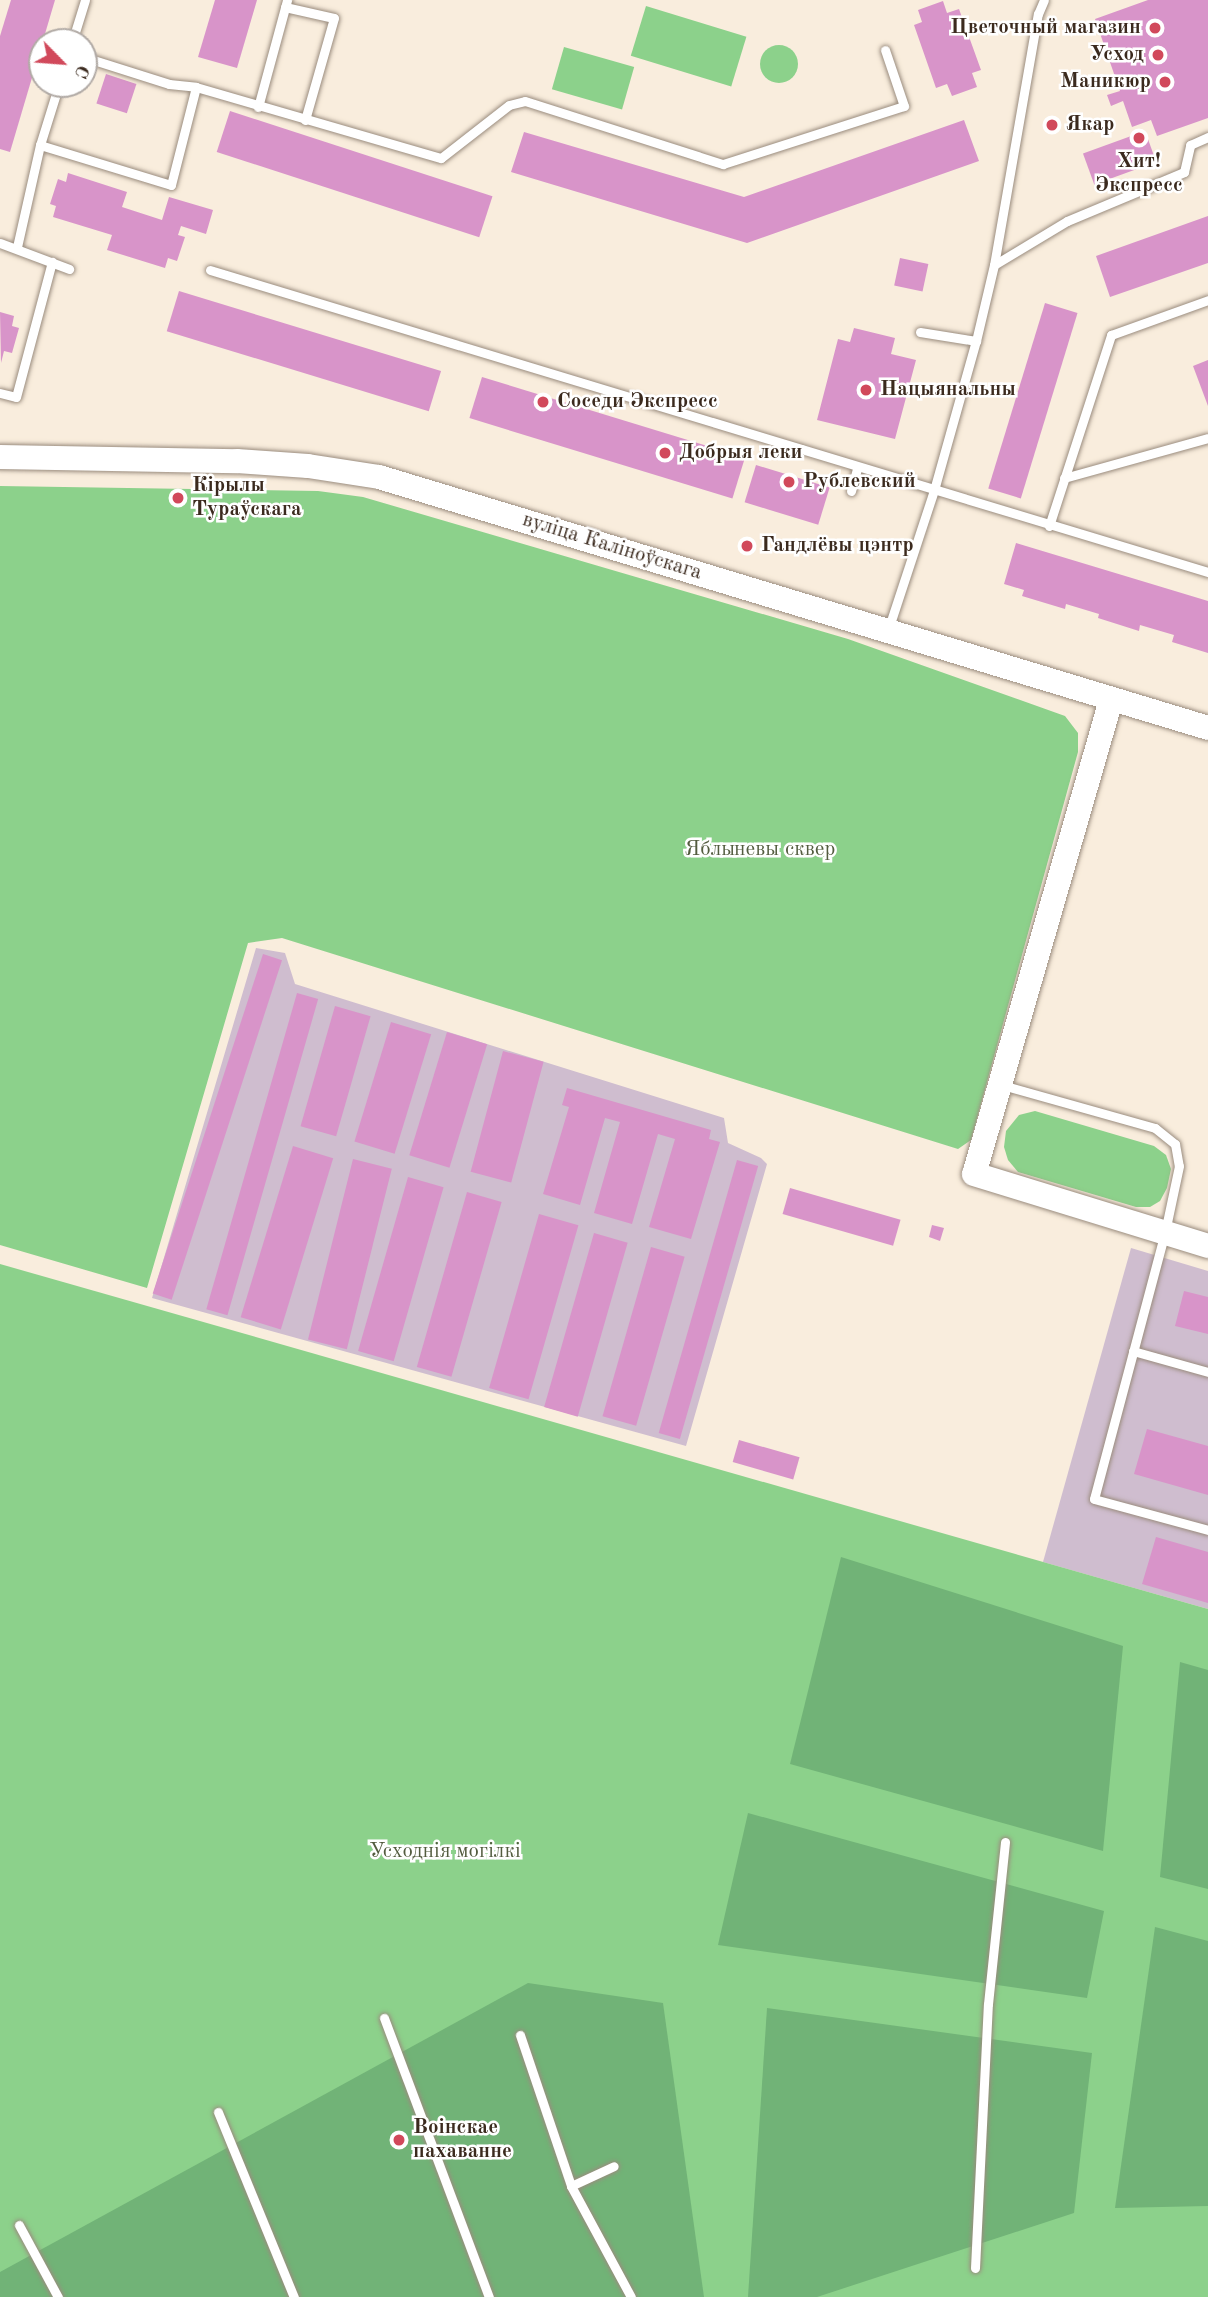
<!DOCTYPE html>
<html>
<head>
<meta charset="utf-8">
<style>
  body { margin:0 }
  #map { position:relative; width:1208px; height:2297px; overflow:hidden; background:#f9eddd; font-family:"Old Standard TT",serif }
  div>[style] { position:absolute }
  .industrial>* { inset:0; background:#cfbdcf }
  .green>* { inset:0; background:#8cd18b; transform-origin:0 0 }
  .round { border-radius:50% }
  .forest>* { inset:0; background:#71b377 }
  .building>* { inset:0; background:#d894c9; transform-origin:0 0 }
  .roads { filter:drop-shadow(0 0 2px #9a8c7e) drop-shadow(0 0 2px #9a8c7e) }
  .lane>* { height:9px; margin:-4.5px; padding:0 4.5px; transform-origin:4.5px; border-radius:4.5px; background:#fff }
  .secondary>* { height:24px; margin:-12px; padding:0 12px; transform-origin:12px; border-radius:12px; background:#fff }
  .dots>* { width:19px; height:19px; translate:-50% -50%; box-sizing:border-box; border:4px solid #fff; border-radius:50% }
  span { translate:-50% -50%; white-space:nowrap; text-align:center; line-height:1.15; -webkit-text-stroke:5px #fff; paint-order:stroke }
  .poi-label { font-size:21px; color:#3b2a1e; font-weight:700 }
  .right { translate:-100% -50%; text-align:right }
  .left { translate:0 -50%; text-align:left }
  .street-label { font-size:21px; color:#3b2a1e }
  .park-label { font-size:21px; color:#535c3f }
  .north { position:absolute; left:28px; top:28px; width:70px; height:70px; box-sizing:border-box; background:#fff; border:2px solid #b1aaa5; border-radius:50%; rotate:115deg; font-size:19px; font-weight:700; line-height:28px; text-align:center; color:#3b2a1e }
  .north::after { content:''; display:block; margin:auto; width:24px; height:32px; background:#d1495b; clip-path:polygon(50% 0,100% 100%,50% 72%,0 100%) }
</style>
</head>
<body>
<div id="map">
  <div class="industrial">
    <div style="clip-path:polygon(256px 948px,285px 953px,295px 984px,724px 1118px,728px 1143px,761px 1158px,767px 1164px,686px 1446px,152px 1298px)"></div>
    <div style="clip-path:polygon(1131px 1248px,1208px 1271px,1208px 1609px,1043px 1562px)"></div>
  </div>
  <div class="green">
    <div style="left:646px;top:6px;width:105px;height:52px;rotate:17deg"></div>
    <div class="round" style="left:760px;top:45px;width:38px;height:38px"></div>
    <div style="left:564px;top:47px;width:73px;height:44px;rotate:16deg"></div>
    <div style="clip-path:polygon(0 486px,318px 491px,363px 497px,848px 639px,1065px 716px,1078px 733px,1078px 752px,971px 1140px,958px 1149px,282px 938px,248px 943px,147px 1288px,0 1245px)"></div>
    <div style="clip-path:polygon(1035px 1111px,1154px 1146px,1166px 1155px,1171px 1169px,1167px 1188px,1160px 1201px,1150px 1207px,1136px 1207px,1018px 1172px,1008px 1160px,1004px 1147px,1006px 1131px,1019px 1115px)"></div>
    <div style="clip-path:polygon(0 1264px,1208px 1609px,1208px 2297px,0 2297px)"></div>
  </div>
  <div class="forest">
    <div style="clip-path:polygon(841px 1557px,1123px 1646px,1103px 1851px,790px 1764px)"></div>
    <div style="clip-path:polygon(1180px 1662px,1208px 1670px,1208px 1889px,1160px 1877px)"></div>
    <div style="clip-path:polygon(748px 1813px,1104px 1911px,1087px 1998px,718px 1945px)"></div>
    <div style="clip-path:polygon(1155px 1927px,1208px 1941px,1208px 2206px,1115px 2208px)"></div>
    <div style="clip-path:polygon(528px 1983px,663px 2003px,704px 2297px,0 2297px,0 2272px)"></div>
    <div style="clip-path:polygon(767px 2008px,1092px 2053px,1074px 2213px,817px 2297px,748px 2297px)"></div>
  </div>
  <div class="building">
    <div style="clip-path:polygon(11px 0,55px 0,10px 152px,0 149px,0 36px)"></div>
    <div style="clip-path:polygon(215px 0,257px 0,237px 68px,198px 57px)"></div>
    <div style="clip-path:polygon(1148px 0,1208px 0,1208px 118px,1157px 136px,1151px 120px,1132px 127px,1123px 101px,1111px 106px,1107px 95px,1120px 91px,1095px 19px)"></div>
    <div style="clip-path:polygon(943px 1px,947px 13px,959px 9px,981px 70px,972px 73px,977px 87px,952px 96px,947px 84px,936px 88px,914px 25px,922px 22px,918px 10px)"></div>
    <div style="left:106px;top:74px;width:32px;height:31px;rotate:18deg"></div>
    <div style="left:230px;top:111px;width:276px;height:43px;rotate:18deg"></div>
    <div style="clip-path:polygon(964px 120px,979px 161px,747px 243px,511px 172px,524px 132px,744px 197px)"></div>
    <div style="left:1145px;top:131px;width:33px;height:66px;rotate:70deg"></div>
    <div style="clip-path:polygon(68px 173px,127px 192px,122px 207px,162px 220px,169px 197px,213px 210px,206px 234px,181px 226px,178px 235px,185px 237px,177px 261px,168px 258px,165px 268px,107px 250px,112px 235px,53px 217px,56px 206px,50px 204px,58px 179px,66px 182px)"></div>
    <div style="clip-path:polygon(1208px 216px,1208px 263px,1110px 297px,1096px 256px)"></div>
    <div style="left:900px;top:258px;width:29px;height:28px;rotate:12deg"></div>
    <div style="left:179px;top:291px;width:274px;height:42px;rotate:17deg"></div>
    <div style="left:1045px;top:303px;width:34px;height:194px;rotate:17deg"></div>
    <div style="clip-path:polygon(0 312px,14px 316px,12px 326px,19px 328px,12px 353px,4px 351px,1px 363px)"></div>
    <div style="clip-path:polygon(854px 328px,895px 338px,891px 354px,916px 360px,895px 439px,817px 420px,838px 339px,850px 342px)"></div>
    <div style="clip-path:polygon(1208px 360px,1208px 406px,1193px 366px)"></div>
    <div style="left:482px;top:377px;width:275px;height:43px;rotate:17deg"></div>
    <div style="left:756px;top:465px;width:77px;height:39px;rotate:17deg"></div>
    <div style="clip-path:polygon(1016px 543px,1208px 601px,1208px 653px,1172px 642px,1174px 635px,1140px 625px,1139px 631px,1098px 618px,1099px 614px,1066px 604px,1065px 609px,1022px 596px,1024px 590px,1004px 584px)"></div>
    <div style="left:263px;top:954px;width:20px;height:357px;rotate:18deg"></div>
    <div style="left:297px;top:993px;width:22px;height:329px;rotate:16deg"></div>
    <div style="left:335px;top:1006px;width:37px;height:125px;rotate:16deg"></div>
    <div style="left:391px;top:1022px;width:42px;height:125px;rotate:17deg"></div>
    <div style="left:447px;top:1032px;width:42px;height:129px;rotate:17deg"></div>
    <div style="left:503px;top:1051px;width:42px;height:125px;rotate:15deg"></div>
    <div style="clip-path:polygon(567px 1088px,711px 1130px,709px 1139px,720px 1142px,691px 1239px,649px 1227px,675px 1139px,658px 1134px,632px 1224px,594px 1213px,620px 1122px,605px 1118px,580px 1205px,543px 1194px,569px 1107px,562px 1105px)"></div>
    <div style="left:293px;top:1146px;width:42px;height:179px;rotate:17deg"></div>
    <div style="left:353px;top:1159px;width:40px;height:186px;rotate:14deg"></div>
    <div style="left:737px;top:1160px;width:22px;height:284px;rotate:16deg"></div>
    <div style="left:408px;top:1177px;width:37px;height:181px;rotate:16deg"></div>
    <div style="left:790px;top:1188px;width:115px;height:27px;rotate:16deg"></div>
    <div style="left:467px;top:1192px;width:36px;height:182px;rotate:16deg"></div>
    <div style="left:539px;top:1214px;width:41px;height:181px;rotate:16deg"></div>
    <div style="clip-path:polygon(932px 1225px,944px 1228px,940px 1241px,929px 1237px)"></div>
    <div style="left:594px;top:1233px;width:35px;height:181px;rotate:16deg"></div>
    <div style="left:651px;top:1247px;width:35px;height:176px;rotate:16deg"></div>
    <div style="clip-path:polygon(1184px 1291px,1208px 1297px,1208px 1334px,1175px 1326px)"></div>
    <div style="clip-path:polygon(1147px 1429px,1208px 1446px,1208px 1495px,1134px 1474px)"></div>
    <div style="left:739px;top:1440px;width:63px;height:23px;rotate:16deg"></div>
    <div style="clip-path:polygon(1156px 1537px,1208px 1552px,1208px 1603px,1142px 1584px)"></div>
  </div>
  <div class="roads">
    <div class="lane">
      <div style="left:285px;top:7px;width:50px;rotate:12.7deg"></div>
      <div style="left:334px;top:18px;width:106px;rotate:105.9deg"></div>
      <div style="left:72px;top:42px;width:44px;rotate:-72.8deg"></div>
      <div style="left:84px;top:57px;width:89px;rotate:17.6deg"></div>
      <div style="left:169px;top:84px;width:27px;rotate:6deg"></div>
      <div style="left:196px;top:87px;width:255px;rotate:16.2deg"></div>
      <div style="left:441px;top:158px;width:86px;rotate:-37.9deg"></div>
      <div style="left:509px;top:105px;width:16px;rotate:-14deg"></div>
      <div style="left:525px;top:101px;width:208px;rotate:17.7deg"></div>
      <div style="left:723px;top:164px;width:190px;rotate:-17.8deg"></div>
      <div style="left:904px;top:106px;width:59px;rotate:-108.7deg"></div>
      <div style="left:258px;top:107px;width:111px;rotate:-74.8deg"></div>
      <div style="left:40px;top:145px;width:137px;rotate:17deg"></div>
      <div style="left:171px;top:185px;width:101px;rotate:-75.7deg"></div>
      <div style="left:0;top:243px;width:74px;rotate:20.6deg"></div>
      <div style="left:17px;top:247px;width:105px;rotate:-77.3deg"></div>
      <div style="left:40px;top:145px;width:64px;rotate:-72.7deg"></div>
      <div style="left:994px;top:265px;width:85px;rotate:-31.1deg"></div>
      <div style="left:1067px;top:221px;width:127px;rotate:-22.7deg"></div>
      <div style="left:1184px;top:172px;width:28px;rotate:-77deg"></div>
      <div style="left:1190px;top:145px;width:20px;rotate:-24deg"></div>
      <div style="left:210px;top:270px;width:1043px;rotate:16.84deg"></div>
      <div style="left:920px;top:332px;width:57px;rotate:9.1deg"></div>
      <div style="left:0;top:393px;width:16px;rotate:14deg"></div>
      <div style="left:16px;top:397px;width:140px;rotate:-75.1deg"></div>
      <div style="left:1064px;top:478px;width:149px;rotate:-15.5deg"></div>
      <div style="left:851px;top:491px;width:24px;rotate:-75deg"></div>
      <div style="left:1049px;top:526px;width:201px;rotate:-72deg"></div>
      <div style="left:1111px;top:335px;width:103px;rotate:-19.8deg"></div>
      <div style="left:888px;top:630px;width:147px;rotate:-71.8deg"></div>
      <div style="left:934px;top:490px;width:155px;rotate:-74.3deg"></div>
      <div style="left:976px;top:341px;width:78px;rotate:-76.7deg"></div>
      <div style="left:994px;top:265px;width:255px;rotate:-80.1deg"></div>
      <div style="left:1038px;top:14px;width:15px;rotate:-67deg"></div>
      <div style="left:1002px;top:1085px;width:159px;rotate:15.7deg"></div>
      <div style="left:1155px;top:1128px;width:26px;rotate:39deg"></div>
      <div style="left:1175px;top:1144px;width:22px;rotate:80deg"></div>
      <div style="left:1179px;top:1166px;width:67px;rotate:102deg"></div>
      <div style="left:1165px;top:1232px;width:276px;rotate:104.9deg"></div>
      <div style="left:1094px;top:1499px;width:118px;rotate:15.2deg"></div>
      <div style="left:1133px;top:1351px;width:78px;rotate:15.6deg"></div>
      <div style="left:384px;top:2018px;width:298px;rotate:69.4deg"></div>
      <div style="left:520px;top:2035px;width:159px;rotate:71.3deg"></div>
      <div style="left:571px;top:2186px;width:126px;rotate:61.6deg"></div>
      <div style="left:218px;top:2112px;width:200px;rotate:67.7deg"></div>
      <div style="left:571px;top:2186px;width:47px;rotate:-24.9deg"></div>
      <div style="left:19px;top:2225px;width:82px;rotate:61.6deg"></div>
      <div style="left:975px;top:2268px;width:264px;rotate:-87.2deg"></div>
      <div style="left:988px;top:2004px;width:163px;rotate:-84deg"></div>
    </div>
    <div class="secondary">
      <div style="left:0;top:457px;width:237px;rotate:1deg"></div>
      <div style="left:237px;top:461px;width:71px;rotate:4deg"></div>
      <div style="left:308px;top:466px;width:72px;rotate:8.8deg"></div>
      <div style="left:379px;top:477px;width:866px;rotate:16.84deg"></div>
      <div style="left:1111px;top:700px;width:493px;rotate:106.1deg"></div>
      <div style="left:974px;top:1174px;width:245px;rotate:17.1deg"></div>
    </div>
  </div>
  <div class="dots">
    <div style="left:1155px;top:28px;background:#d1495b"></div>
    <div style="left:1158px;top:55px;background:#d1495b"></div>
    <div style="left:1165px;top:82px;background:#d1495b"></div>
    <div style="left:1052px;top:125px;background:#d1495b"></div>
    <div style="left:1139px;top:138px;background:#d1495b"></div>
    <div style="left:866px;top:390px;background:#d1495b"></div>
    <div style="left:543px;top:402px;background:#d1495b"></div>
    <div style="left:665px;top:453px;background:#d1495b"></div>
    <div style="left:789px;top:482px;background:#d1495b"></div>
    <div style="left:178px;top:498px;background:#d1495b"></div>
    <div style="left:747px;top:546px;background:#d1495b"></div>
    <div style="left:399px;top:2140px;background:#d1495b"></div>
  </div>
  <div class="poi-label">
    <span class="right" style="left:1141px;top:28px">Цветочный магазин</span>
    <span class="right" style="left:1144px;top:55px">Усход</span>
    <span class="right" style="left:1151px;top:82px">Маникюр</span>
    <span class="left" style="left:1066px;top:125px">Якар</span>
    <span style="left:1139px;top:174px">Хит!<br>Экспресс</span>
    <span class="left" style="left:880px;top:390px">Нацыянальны</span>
    <span class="left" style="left:557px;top:402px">Соседи Экспресс</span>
    <span class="left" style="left:679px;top:453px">Добрыя леки</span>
    <span class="left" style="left:803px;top:482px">Рублевский</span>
    <span class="left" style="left:192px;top:498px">Кірылы<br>Тураўскага</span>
    <span class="left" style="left:761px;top:546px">Гандлёвы цэнтр</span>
    <span class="left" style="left:413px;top:2140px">Воінскае<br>пахаванне</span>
  </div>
  <div class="street-label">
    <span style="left:612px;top:547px;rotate:17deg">вуліца Каліноўскага</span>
  </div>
  <div class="park-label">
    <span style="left:760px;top:850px">Яблыневы сквер</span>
    <span style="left:445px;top:1852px">Усходнія могілкі</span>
  </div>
  <div class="north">С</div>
</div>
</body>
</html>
